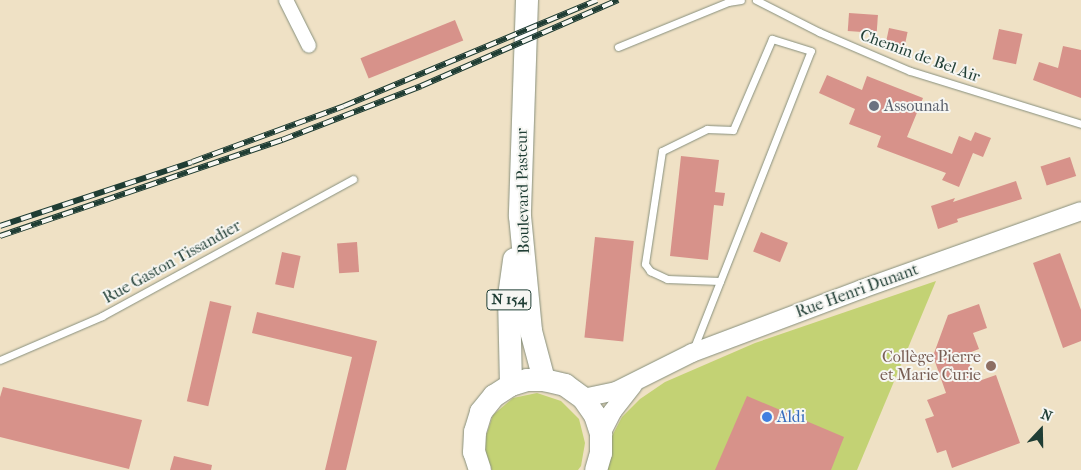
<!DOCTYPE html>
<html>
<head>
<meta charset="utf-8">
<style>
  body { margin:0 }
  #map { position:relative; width:1081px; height:470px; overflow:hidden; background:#efe1c5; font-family:"IM FELL French Canon",serif }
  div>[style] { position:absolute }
  .green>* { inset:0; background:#c3d274 }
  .building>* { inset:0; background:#d7928a; transform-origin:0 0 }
  .roads { filter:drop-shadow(0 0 1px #878f7c) drop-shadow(0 0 1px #878f7c) }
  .service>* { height:7px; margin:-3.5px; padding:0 3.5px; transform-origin:3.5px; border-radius:3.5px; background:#fff }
  .minor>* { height:14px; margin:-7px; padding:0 7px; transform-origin:7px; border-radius:7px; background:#fff }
  .tertiary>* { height:18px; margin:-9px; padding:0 9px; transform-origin:9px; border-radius:9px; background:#fff }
  .primary>* { height:22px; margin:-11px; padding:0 11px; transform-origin:11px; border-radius:11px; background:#fff }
  .rail>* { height:5.5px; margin-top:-2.75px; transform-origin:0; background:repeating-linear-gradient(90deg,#f6f6f2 0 11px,#1f3d34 0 22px); box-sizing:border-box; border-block:1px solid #1f3d34 }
  .dots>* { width:14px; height:14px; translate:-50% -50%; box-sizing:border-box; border:2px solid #f6f6f2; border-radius:50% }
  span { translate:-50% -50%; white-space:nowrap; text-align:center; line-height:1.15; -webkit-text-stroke:4px #f6f6f2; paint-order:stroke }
  .shield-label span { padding:1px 4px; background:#f6f6f2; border:1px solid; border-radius:4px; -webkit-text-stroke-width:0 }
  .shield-label { font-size:15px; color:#1f3d34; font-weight:700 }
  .street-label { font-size:16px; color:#1f3d34 }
  .worship-label { font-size:16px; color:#5b616d }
  .left { translate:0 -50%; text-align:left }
  .education-label { font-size:16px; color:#785e54 }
  .right { translate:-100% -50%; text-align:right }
  .shop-label { font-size:16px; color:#366cbe }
  .north { position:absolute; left:1016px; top:405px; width:50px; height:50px; -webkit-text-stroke:4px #f6f6f2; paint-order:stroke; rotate:21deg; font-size:14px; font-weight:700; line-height:20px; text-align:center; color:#1f3d34 }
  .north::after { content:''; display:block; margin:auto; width:18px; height:22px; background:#1f3d34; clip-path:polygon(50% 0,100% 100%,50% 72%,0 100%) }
</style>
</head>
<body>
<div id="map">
  <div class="green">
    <div style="clip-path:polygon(936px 281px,857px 470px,606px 470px,612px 436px,622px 417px,640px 399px,665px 382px,755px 343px)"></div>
    <div style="clip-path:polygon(537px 393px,561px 401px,579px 419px,585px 443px,581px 466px,578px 470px,492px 470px,485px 451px,485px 439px,493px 415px,513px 398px)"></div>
  </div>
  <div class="building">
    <div style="left:849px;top:13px;width:29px;height:18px;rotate:4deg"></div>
    <div style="left:455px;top:20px;width:22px;height:102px;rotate:68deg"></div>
    <div style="left:889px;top:28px;width:19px;height:22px;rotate:12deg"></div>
    <div style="left:999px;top:29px;width:24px;height:31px;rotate:12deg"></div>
    <div style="clip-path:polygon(1063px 46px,1081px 50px,1081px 98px,1033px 80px,1039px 62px,1058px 68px)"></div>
    <div style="clip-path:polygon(827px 75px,862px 90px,867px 76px,923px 98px,907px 137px,952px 154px,959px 136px,971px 141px,975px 132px,991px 138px,983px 157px,973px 153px,959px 187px,942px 180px,946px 173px,877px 147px,881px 136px,849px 124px,855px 109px,819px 93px)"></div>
    <div style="clip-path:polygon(681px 156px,719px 160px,715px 192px,725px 193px,723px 206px,714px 205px,708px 260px,670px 256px)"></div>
    <div style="left:1070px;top:157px;width:20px;height:31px;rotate:72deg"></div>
    <div style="clip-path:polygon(1016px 181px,1022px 199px,957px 219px,958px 222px,938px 229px,931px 206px,955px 198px,953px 202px)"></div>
    <div style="left:761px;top:232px;width:29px;height:21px;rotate:22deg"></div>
    <div style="left:595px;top:237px;width:39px;height:101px;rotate:6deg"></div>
    <div style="left:357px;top:242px;width:30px;height:20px;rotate:86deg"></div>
    <div style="left:282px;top:252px;width:19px;height:33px;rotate:12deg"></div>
    <div style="clip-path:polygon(1060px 253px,1081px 310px,1081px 341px,1063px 348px,1033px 263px)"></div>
    <div style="left:210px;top:301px;width:22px;height:103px;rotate:13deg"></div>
    <div style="clip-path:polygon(979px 304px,987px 328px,973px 333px,979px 349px,966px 354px,976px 382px,996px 375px,1020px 443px,952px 468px,946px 450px,937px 453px,925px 419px,934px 416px,927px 400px,946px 393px,933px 356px,948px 315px)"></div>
    <div style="clip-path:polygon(257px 312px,377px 341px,346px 470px,325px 470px,352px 357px,252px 333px)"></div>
    <div style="clip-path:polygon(3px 387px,142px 420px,129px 469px,0 437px,0 397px)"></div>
    <div style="clip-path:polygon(747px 396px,844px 437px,831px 470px,715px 470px)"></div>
    <div style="clip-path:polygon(174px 456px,212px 465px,211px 470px,170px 470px)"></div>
  </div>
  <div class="roads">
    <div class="service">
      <div style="left:756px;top:0;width:71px;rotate:26.9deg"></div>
      <div style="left:819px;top:32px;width:99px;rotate:23.2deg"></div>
      <div style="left:910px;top:71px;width:179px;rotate:17.2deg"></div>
      <div style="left:618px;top:47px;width:119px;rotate:-22.2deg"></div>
      <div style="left:728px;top:2px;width:13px;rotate:-9deg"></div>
      <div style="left:693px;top:350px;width:321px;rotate:-68.5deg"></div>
      <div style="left:811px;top:51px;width:41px;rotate:-162.9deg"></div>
      <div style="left:772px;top:39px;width:99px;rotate:113.2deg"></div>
      <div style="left:733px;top:130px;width:26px;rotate:-178deg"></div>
      <div style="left:707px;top:129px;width:50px;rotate:153.9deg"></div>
      <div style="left:662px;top:151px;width:114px;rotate:98.6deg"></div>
      <div style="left:645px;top:264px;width:9px;rotate:54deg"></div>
      <div style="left:650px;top:271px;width:19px;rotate:25deg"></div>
      <div style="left:667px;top:279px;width:53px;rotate:2.2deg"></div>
      <div style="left:0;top:360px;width:111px;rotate:-23.3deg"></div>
      <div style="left:102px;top:316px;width:286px;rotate:-28.6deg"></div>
    </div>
    <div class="minor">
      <div style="left:286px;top:0;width:51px;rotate:63.4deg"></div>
    </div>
    <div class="tertiary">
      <div style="left:583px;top:398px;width:34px;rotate:-12deg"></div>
      <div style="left:616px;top:391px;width:85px;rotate:-26.6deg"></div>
      <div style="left:692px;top:353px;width:182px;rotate:-20.6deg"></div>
      <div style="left:862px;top:289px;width:232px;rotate:-19.6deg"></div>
      <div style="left:601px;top:434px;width:25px;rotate:-63deg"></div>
      <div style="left:612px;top:412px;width:34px;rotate:-52deg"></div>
    </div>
    <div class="primary">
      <div style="left:527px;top:0;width:216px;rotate:91.9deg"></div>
      <div style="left:520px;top:216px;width:116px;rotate:84.5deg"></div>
      <div style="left:531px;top:331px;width:51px;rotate:75.1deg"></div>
      <div style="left:511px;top:385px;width:89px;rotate:-91.3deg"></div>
      <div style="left:509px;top:296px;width:37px;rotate:-82deg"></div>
      <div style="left:480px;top:470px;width:19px;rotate:-108deg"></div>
      <div style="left:474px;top:452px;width:20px;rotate:-87deg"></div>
      <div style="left:475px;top:432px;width:21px;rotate:-73deg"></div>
      <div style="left:481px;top:412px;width:21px;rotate:-51deg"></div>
      <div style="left:494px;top:396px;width:20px;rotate:-33deg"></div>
      <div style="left:511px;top:385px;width:17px;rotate:-17deg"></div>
      <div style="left:527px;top:380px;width:17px"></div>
      <div style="left:544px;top:380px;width:22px;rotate:13deg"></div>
      <div style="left:565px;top:385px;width:22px;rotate:36deg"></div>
      <div style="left:583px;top:398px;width:21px;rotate:55deg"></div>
      <div style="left:595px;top:415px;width:20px;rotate:72deg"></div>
      <div style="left:601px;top:434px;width:19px;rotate:90deg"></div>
      <div style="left:601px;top:453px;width:18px;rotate:106deg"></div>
    </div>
  </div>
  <div class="rail">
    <div style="left:0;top:226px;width:202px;rotate:-18.4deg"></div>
    <div style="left:192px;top:162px;width:162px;rotate:-20.2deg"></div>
    <div style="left:344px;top:106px;width:274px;rotate:-22.7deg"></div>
    <div style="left:0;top:236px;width:298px;rotate:-18.8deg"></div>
    <div style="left:282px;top:140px;width:149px;rotate:-21.2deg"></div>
    <div style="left:421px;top:86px;width:215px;rotate:-23.6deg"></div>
  </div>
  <div class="dots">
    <div style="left:874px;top:106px;background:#6b7280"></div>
    <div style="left:991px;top:366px;background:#8d6e63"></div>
    <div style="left:767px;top:417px;background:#3f7fe0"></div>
  </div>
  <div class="shield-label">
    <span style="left:509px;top:300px">N 154</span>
  </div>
  <div class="street-label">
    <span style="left:920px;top:56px;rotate:20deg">Chemin de Bel Air</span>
    <span style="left:523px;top:191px;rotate:-91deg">Boulevard Pasteur</span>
    <span style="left:172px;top:262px;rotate:-29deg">Rue Gaston Tissandier</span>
    <span style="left:857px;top:291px;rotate:-20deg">Rue Henri Dunant</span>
  </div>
  <div class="worship-label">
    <span class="left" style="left:884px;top:106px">Assounah</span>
  </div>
  <div class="education-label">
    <span class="right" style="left:981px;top:366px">Collège Pierre<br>et Marie Curie</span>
  </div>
  <div class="shop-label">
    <span class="left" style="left:777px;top:417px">Aldi</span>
  </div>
  <div class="north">N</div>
</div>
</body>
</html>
